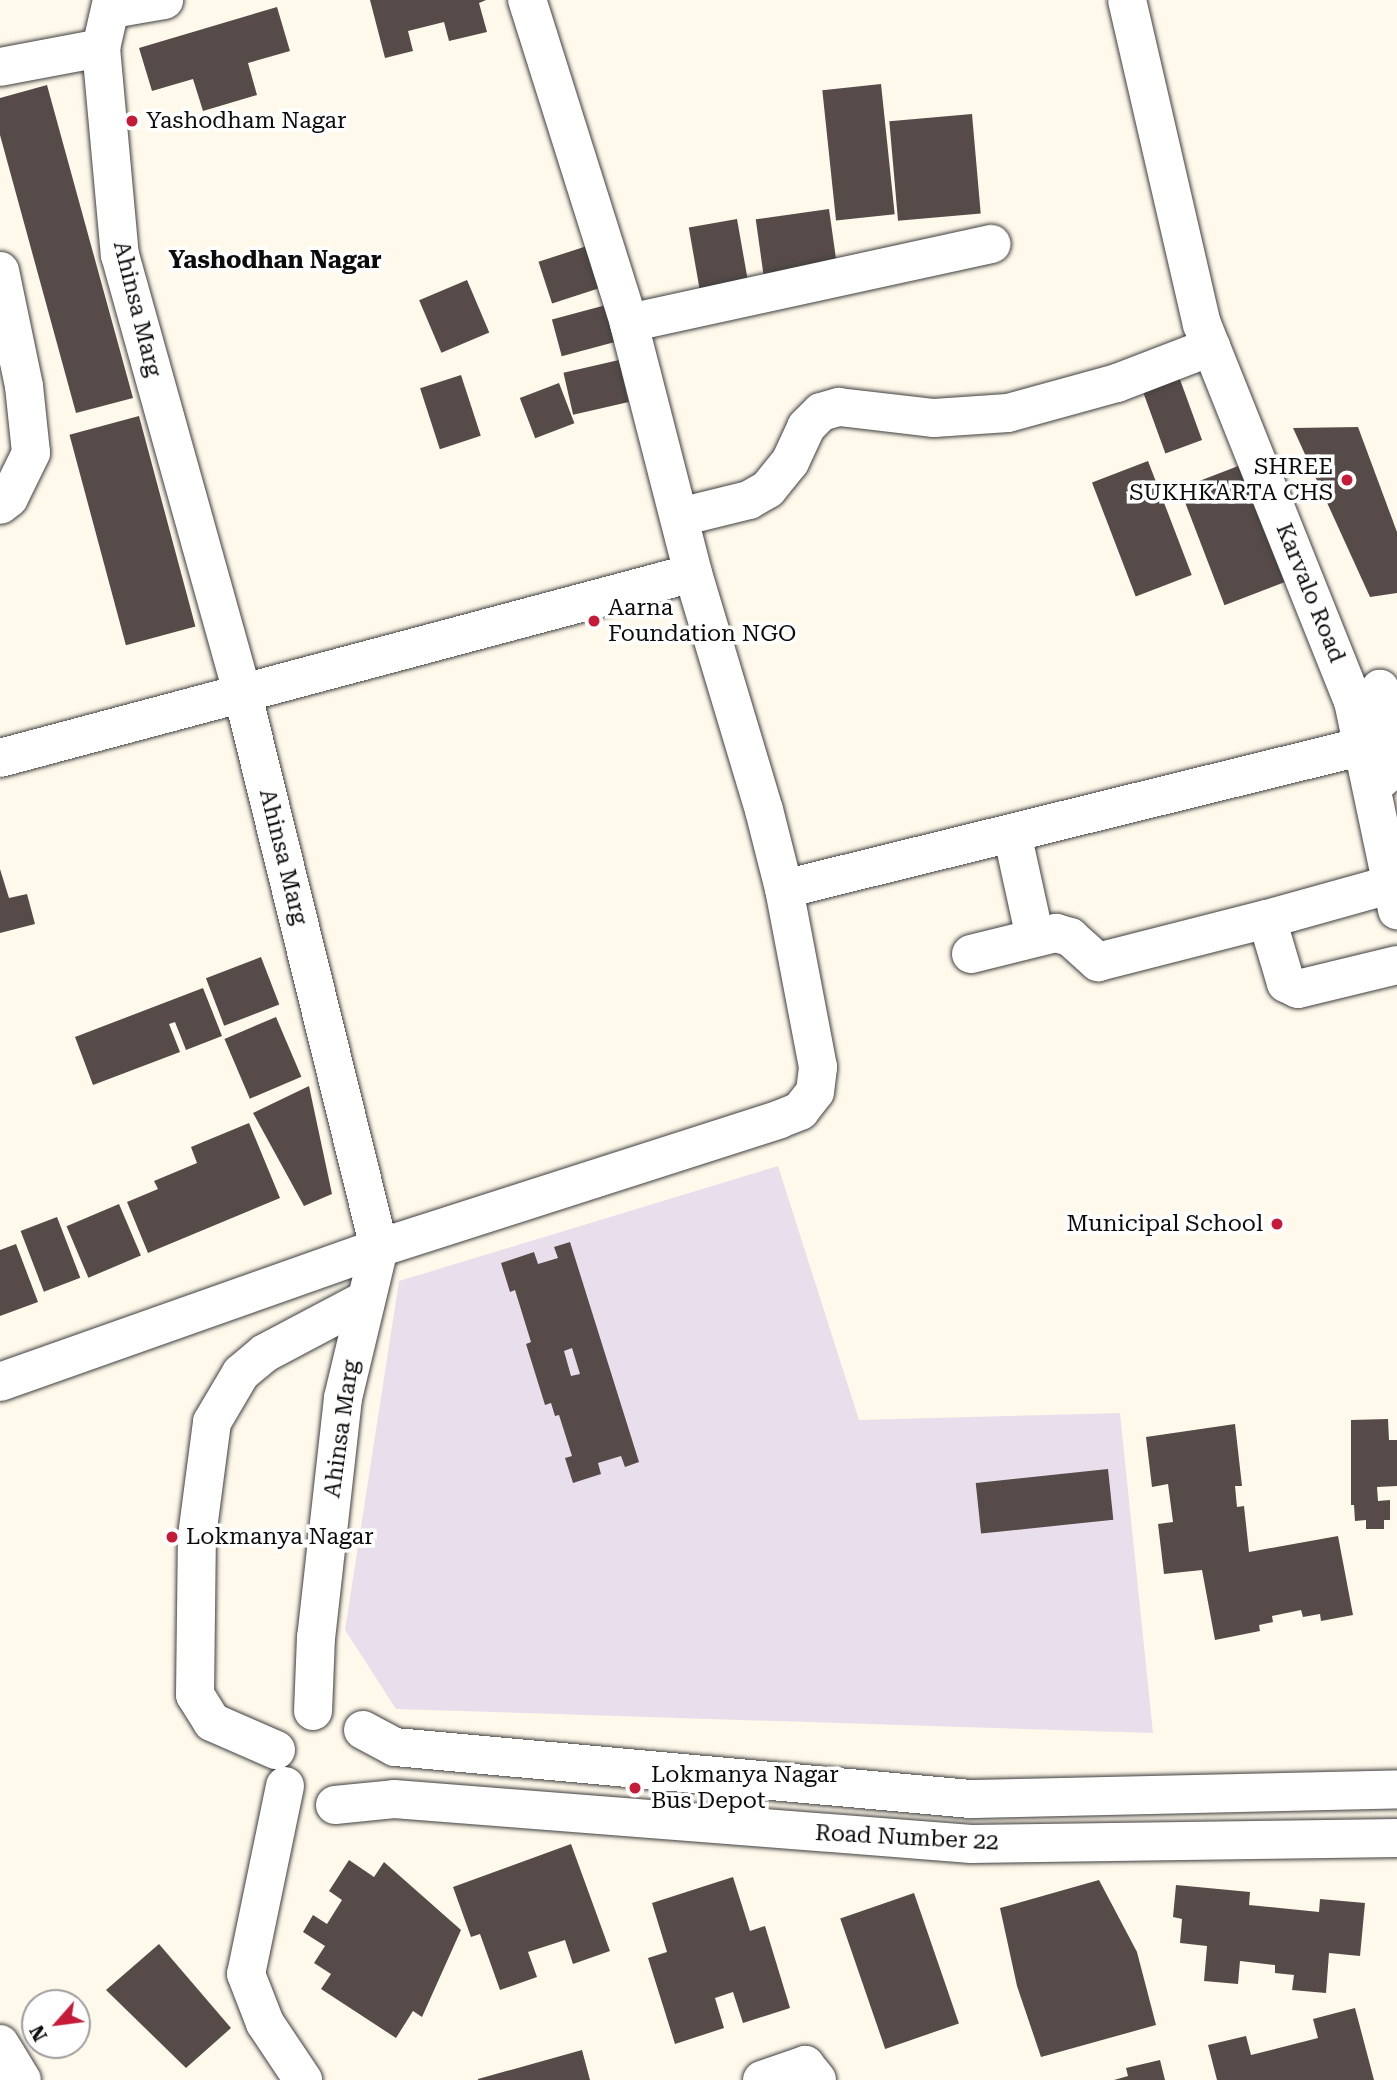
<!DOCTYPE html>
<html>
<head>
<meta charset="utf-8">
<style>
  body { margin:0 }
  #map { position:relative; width:1397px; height:2080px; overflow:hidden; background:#fff9eb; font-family:"Roboto Serif",serif }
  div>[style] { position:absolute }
  .industrial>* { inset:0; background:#e9dfec }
  .building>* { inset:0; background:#564b48; transform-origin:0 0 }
  .roads { filter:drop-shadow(0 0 2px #3f3f3f) drop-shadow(0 0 2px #3f3f3f) }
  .minor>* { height:38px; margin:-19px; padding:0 19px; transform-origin:19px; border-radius:19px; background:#fff }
  .dots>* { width:19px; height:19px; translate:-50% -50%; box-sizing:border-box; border:4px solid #fff; border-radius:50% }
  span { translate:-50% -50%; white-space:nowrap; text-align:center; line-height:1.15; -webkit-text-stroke:7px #fff; paint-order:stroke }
  .poi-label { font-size:23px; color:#0c0c0c }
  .left { translate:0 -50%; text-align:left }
  .right { translate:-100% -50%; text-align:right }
  .street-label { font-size:23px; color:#0c0c0c }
  .neighbourhood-label { font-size:24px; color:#0c0c0c; font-weight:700 }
  .north { position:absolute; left:21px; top:1989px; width:70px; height:70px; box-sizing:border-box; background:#fff; border:2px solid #9e9e9e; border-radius:50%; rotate:242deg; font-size:19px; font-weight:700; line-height:28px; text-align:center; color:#0c0c0c }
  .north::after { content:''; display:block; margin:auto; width:24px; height:32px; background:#c51b38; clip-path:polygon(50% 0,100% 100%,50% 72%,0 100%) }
</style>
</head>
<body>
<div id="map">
  <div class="industrial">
    <div style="clip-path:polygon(778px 1166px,859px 1420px,1120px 1413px,1153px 1733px,396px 1709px,345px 1630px,399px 1281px)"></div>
  </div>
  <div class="building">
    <div style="clip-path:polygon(370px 0,486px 0,479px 3px,487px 32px,449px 41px,444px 22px,408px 31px,413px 51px,385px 58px)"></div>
    <div style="clip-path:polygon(277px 7px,290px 51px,248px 63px,257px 95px,203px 111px,193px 79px,152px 91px,139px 48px)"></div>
    <div style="left:881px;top:84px;width:131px;height:59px;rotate:84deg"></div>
    <div style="clip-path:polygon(47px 85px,133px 398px,76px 413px,0 135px,0 98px)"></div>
    <div style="left:972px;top:114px;width:100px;height:83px;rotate:85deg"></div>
    <div style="left:829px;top:209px;width:59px;height:74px;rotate:82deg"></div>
    <div style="left:737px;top:219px;width:69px;height:49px;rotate:80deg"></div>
    <div style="left:587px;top:246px;width:44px;height:51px;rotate:72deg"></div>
    <div style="left:467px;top:280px;width:57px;height:52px;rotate:67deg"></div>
    <div style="left:606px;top:305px;width:38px;height:56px;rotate:75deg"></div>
    <div style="left:619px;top:360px;width:43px;height:57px;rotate:77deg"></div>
    <div style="left:1174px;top:363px;width:82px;height:39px;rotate:70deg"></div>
    <div style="left:461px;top:375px;width:64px;height:43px;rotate:72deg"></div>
    <div style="left:559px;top:383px;width:43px;height:42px;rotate:69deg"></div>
    <div style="left:139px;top:416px;width:218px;height:72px;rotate:75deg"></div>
    <div style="clip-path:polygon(1358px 427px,1397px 532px,1397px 593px,1370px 597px,1293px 428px)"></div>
    <div style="left:1148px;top:461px;width:122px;height:60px;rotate:69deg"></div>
    <div style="left:1246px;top:463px;width:125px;height:71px;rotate:69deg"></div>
    <div style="clip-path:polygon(0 869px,9px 898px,27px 894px,35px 924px,0 933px)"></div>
    <div style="left:261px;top:957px;width:51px;height:59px;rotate:69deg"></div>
    <div style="clip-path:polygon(203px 988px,222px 1036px,186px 1050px,175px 1022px,169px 1024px,180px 1052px,93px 1085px,75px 1037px)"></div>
    <div style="left:276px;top:1017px;width:65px;height:56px;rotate:67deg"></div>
    <div style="clip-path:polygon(309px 1086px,332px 1194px,304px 1206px,253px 1113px)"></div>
    <div style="clip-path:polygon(249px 1123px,280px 1198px,148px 1253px,127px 1202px,158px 1189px,154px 1181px,197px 1163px,191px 1147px)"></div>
    <div style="left:119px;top:1204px;width:56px;height:57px;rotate:67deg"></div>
    <div style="left:57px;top:1217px;width:65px;height:39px;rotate:69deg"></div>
    <div style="clip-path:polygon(evenodd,570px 1242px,639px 1462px,625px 1467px,621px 1456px,598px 1463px,601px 1474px,573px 1483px,565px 1458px,572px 1456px,559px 1415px,555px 1416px,551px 1403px,545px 1405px,526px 1344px,531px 1342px,515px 1290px,510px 1292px,501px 1263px,534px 1252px,538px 1264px,558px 1258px,554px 1247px,570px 1242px,572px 1348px,580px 1374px,571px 1376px,564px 1351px,572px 1348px)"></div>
    <div style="clip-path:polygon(16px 1244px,38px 1302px,0 1316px,0 1250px)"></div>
    <div style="clip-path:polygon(1388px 1419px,1389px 1440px,1397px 1440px,1397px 1486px,1377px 1487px,1378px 1501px,1390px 1500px,1390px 1520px,1384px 1520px,1384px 1529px,1366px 1529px,1366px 1520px,1355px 1521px,1354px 1505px,1351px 1505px,1351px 1420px)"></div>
    <div style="clip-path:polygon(1235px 1424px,1242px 1486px,1235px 1486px,1237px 1507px,1244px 1506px,1249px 1552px,1338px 1536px,1353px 1615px,1321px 1621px,1320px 1614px,1303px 1617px,1301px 1610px,1272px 1616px,1273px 1622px,1259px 1625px,1260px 1631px,1215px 1640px,1202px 1570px,1164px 1574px,1158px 1524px,1173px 1522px,1168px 1484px,1152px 1487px,1146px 1437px)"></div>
    <div style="left:1108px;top:1469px;width:51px;height:133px;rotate:84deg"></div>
    <div style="clip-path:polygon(571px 1844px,610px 1951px,573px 1964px,565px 1940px,528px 1952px,537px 1977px,500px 1990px,480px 1934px,471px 1937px,453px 1887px)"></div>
    <div style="clip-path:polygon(349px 1860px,374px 1877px,384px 1862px,461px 1930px,422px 2017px,413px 2011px,396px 2038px,321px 1989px,331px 1974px,314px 1963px,325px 1946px,303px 1932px,313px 1915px,327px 1924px,342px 1900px,329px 1891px)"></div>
    <div style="clip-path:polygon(733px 1877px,750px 1931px,765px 1926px,790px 2008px,743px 2023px,733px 1992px,715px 1998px,724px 2028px,675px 2044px,648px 1958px,667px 1952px,652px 1903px)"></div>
    <div style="clip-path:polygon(1099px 1880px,1137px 1952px,1156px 2025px,1041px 2057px,1017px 1986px,1000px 1908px)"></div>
    <div style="clip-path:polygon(1176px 1885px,1250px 1892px,1249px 1905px,1319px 1912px,1320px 1899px,1365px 1903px,1360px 1956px,1329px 1953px,1326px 1993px,1292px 1990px,1294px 1975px,1275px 1973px,1275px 1965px,1240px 1961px,1238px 1984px,1204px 1981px,1207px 1946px,1180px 1943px,1182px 1919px,1173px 1917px)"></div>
    <div style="left:914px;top:1893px;width:138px;height:78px;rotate:71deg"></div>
    <div style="clip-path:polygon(159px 1944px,231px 2028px,186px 2068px,106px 1990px)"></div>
    <div style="clip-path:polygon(1355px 2008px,1374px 2080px,1217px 2080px,1208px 2045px,1246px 2036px,1251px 2055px,1318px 2038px,1313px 2019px)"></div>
    <div style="clip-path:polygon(582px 2050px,590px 2080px,478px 2080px,478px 2079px)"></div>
    <div style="clip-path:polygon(1160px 2060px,1165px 2080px,1114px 2080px,1128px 2076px,1126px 2068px)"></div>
  </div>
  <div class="roads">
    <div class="minor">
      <div style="left:112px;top:0;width:49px;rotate:102.9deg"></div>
      <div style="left:101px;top:48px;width:208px;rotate:84.8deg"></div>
      <div style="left:120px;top:255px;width:457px;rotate:74.4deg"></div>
      <div style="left:243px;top:695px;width:569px;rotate:76.18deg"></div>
      <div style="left:379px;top:1248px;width:154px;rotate:103.5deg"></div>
      <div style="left:343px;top:1398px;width:241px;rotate:96.4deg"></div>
      <div style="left:316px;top:1637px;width:74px;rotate:92.3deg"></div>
      <div style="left:1127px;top:0;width:333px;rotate:77deg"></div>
      <div style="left:1202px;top:324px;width:406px;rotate:68.2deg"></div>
      <div style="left:1353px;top:701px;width:214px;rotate:78.1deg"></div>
      <div style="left:112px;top:9px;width:53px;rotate:-9.8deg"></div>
      <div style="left:0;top:67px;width:103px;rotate:-10.7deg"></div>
      <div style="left:0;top:271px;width:117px;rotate:78.2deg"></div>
      <div style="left:24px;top:386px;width:67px;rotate:84deg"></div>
      <div style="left:31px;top:453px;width:50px;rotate:116.1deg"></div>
      <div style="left:9px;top:498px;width:11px;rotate:142deg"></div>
      <div style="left:629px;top:323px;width:371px;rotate:-12.3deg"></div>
      <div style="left:680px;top:517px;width:71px;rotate:-13.8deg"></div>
      <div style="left:749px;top:500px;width:22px;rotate:-30deg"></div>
      <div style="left:768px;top:489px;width:35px;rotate:-51deg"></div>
      <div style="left:790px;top:462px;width:38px;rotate:-65deg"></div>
      <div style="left:806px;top:427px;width:21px;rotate:-45deg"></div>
      <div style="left:821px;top:412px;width:19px;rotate:-16deg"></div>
      <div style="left:839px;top:407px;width:96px;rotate:6.6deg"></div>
      <div style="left:934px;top:418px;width:74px;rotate:-3.9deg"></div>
      <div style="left:1008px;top:413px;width:113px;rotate:-15.4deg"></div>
      <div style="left:1117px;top:383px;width:101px;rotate:-21deg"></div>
      <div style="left:0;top:758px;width:717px;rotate:-14.95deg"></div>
      <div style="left:1372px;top:787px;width:32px;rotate:-41deg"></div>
      <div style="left:1396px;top:766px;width:79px;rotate:-101.7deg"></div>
      <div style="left:1012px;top:833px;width:107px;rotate:77.6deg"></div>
      <div style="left:784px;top:889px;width:597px;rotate:-13.85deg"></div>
      <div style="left:1267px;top:919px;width:130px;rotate:-15.6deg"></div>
      <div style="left:971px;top:954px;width:88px;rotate:-13.9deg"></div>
      <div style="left:1056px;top:933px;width:15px;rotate:16deg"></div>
      <div style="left:1070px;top:937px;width:38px;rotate:42deg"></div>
      <div style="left:1098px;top:962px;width:174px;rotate:-14.3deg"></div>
      <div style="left:1267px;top:919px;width:67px;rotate:73.5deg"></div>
      <div style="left:1286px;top:983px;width:13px;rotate:27deg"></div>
      <div style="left:1298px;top:989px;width:102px;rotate:-13.6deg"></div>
      <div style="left:0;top:1382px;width:402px;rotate:-19.5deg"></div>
      <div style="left:379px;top:1248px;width:421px;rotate:-17.8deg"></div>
      <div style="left:780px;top:1119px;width:22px;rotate:-22deg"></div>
      <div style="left:800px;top:1111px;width:24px;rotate:-52deg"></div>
      <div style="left:815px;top:1092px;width:25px;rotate:-83deg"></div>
      <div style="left:818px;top:1067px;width:181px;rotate:-100.8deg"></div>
      <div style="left:784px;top:889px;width:81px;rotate:-104.2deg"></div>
      <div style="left:764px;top:810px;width:247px;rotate:-106.7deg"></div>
      <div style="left:693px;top:573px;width:258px;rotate:-104.4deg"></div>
      <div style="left:629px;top:323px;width:339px;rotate:-107.5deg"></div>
      <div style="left:363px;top:1730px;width:36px;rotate:28deg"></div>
      <div style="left:395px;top:1747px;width:578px;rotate:5.16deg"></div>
      <div style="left:971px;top:1799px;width:426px;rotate:-1.3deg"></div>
      <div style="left:276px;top:1750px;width:70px;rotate:-156.4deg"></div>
      <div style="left:212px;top:1722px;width:32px;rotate:-122deg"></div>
      <div style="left:195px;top:1695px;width:159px;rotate:-89.3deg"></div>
      <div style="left:197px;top:1536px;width:115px;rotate:-82.5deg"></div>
      <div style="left:212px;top:1422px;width:57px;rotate:-59.4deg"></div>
      <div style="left:241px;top:1373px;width:31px;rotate:-40deg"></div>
      <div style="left:265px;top:1353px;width:113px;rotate:-27.9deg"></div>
      <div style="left:285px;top:1786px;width:192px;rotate:101.7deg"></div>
      <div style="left:246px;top:1974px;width:53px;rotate:68.8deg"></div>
      <div style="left:265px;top:2023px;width:69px;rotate:56.3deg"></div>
      <div style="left:335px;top:1805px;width:59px;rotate:-5.8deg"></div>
      <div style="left:394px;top:1799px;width:579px;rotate:4.46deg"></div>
      <div style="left:971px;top:1844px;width:426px;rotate:-0.8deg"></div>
      <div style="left:0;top:2044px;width:42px;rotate:58.6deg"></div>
      <div style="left:762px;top:2080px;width:46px;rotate:-19.2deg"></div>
      <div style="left:805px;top:2065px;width:19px;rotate:51deg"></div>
    </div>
  </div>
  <div class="dots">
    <div style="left:132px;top:121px;background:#c51b38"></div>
    <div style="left:1347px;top:480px;background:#c51b38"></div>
    <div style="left:594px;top:621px;background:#c51b38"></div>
    <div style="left:1277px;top:1224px;background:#c51b38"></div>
    <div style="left:172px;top:1537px;background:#c51b38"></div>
    <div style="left:635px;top:1788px;background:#c51b38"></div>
  </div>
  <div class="poi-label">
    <span class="left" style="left:146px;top:121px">Yashodham Nagar</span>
    <span class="right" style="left:1333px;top:480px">SHREE<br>SUKHKARTA CHS</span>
    <span class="left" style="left:608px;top:621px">Aarna<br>Foundation NGO</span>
    <span class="right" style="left:1263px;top:1224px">Municipal School</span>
    <span class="left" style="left:186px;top:1537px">Lokmanya Nagar</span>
    <span class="left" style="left:651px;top:1788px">Lokmanya Nagar<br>Bus Depot</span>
  </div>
  <div class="street-label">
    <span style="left:137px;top:309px;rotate:76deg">Ahinsa Marg</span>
    <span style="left:1310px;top:593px;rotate:68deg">Karvalo Road</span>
    <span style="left:283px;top:857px;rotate:76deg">Ahinsa Marg</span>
    <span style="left:342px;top:1429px;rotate:-82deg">Ahinsa Marg</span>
    <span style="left:907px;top:1838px;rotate:3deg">Road Number 22</span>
  </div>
  <div class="neighbourhood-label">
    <span style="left:275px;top:261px">Yashodhan Nagar</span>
  </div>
  <div class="north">N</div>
</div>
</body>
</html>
